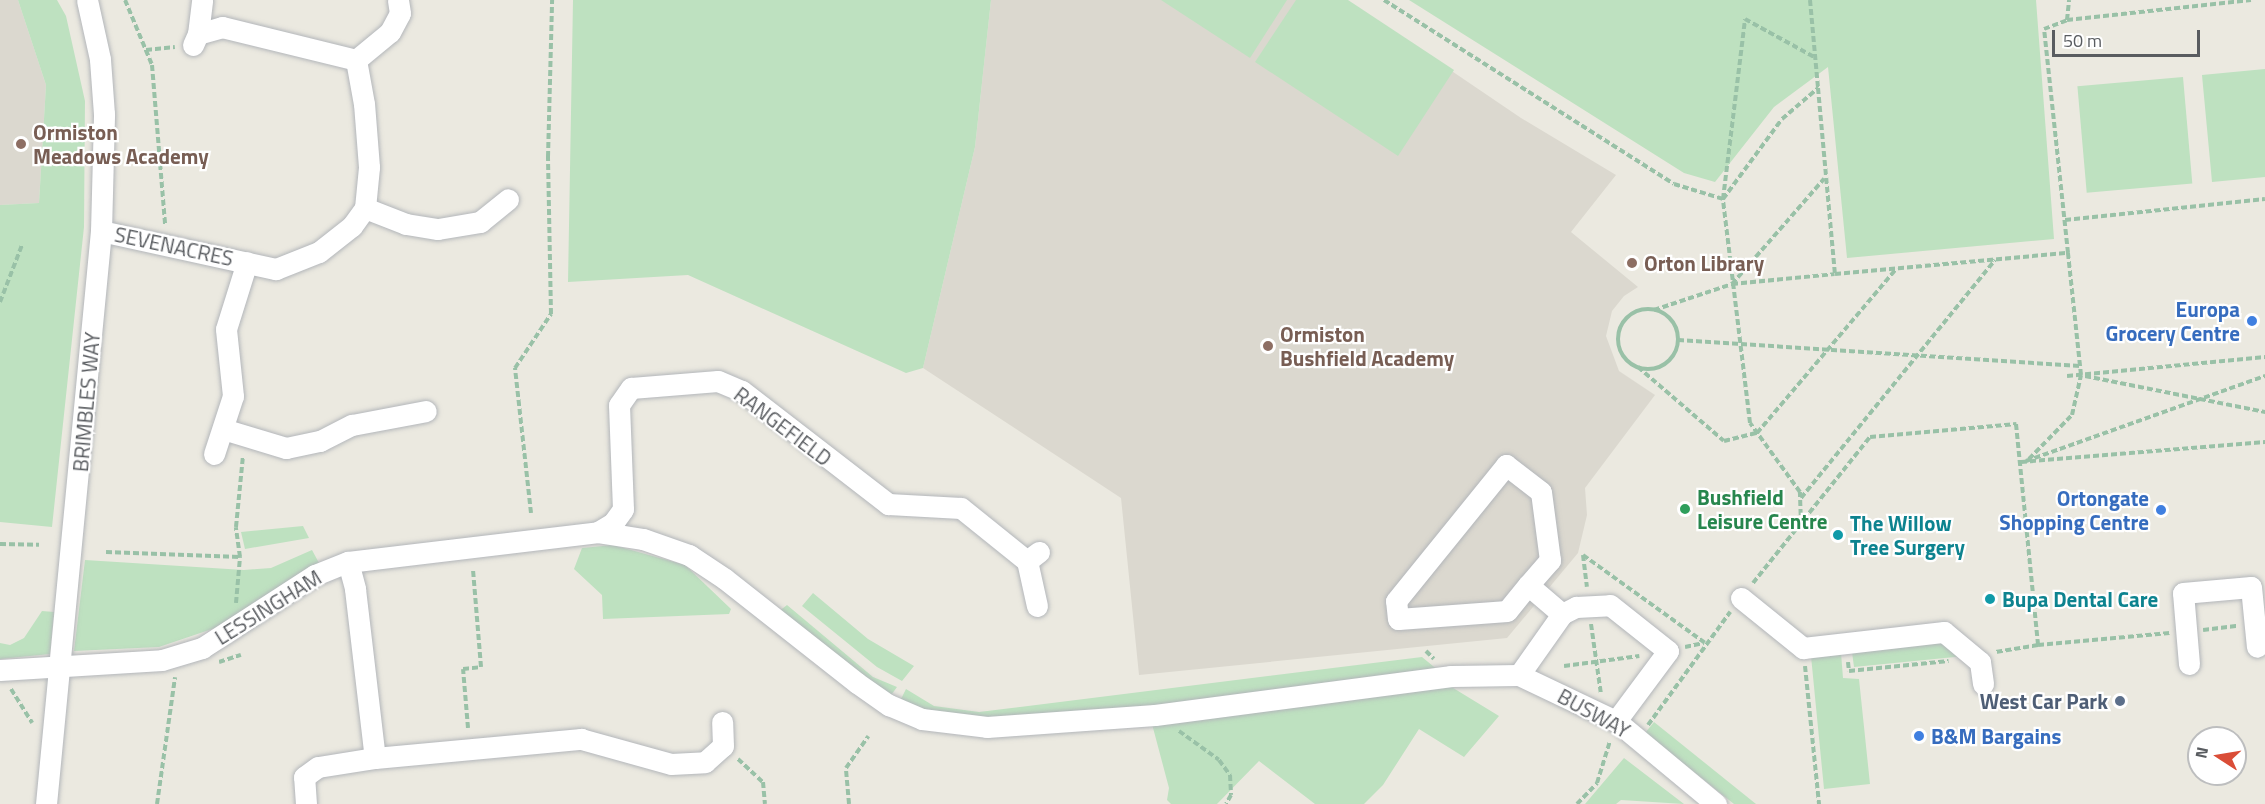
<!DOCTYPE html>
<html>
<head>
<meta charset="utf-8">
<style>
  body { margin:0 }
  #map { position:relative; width:2265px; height:804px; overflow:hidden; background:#ebe9e0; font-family:"Titillium Web",sans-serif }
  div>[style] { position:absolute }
  .education>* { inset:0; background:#dbd8cf }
  .green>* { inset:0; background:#bee1c0; transform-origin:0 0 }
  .path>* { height:4px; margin-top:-2px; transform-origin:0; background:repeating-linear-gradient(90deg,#99c1a7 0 6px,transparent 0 9px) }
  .path>.ring { margin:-2px; padding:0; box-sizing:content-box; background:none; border:4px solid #99c1a7; border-radius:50% }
  .roads { filter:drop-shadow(0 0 2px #b3b6ba) drop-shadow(0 0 2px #b3b6ba) }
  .minor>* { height:21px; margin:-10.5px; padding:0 10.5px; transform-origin:10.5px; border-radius:10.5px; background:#fff }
  .dots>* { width:16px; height:16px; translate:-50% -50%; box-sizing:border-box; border:3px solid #fff; border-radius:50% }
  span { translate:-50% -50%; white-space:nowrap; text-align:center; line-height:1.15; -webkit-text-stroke:4.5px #fff; paint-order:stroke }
  .education-label { font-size:21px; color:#785e54; font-weight:700 }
  .left { translate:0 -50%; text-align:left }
  .street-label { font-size:21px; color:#595c60 }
  .shop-label { font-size:21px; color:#366cbe; font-weight:700 }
  .right { translate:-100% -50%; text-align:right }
  .leisure-label { font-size:21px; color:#27864d; font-weight:700 }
  .culture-label { font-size:21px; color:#0d838f; font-weight:700 }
  .service-label { font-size:21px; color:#4e5e75; font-weight:700 }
  .north { position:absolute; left:2187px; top:726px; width:60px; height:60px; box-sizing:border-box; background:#fff; border:2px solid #bdbebf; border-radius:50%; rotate:282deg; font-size:16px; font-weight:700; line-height:24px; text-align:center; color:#595c60 }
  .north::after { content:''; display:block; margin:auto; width:21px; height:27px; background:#da4d37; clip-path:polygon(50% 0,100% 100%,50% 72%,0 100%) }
  .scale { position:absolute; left:2052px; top:30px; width:148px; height:27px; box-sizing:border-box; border:3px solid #595c60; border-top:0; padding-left:8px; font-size:18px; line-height:21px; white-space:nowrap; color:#595c60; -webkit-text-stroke:4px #fff; paint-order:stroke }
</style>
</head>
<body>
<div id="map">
  <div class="education">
    <div style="clip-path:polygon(0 0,18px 0,46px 85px,39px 203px,0 205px)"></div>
    <div style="clip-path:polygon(991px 0,1347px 0,1521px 118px,1616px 175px,1571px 232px,1638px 287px,1624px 296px,1612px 311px,1606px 336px,1619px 371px,1655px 395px,1585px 488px,1587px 515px,1578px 553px,1507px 638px,1139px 675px,1121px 498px,923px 368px,975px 147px)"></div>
  </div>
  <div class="green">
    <div style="clip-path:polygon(18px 0,57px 0,66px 16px,85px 101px,84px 227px,52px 527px,0 522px,0 205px,39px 203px,46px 85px)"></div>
    <div style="clip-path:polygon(573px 0,991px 0,975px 147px,923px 368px,906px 373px,688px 275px,568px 282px)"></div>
    <div style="clip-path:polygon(1161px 0,1287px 0,1250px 58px)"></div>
    <div style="clip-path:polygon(1296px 0,1348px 0,1454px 70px,1398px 156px,1255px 62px)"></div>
    <div style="clip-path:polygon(1409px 0,2036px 0,2054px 239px,1847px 258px,1828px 67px,1774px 107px,1715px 182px,1684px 173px)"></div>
    <div style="clip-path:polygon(2265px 69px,2265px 177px,2212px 182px,2202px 75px)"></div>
    <div style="left:2183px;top:77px;width:107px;height:106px;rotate:85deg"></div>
    <div style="clip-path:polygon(303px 526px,309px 538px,245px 549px,241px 532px)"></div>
    <div style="clip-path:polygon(613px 545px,685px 565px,731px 609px,729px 614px,603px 619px,602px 595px,574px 569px,582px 548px)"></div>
    <div style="clip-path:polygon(312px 550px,319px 563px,215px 628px,159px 647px,74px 651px,85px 560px,244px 570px,271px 568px)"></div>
    <div style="clip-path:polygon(813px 593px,868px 639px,914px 666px,902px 681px,877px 667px,802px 606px)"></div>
    <div style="clip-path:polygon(787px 605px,873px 677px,897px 687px,889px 698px,778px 612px)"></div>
    <div style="clip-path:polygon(42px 611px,54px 612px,50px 654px,0 659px,0 643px,10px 645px,24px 638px)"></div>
    <div style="clip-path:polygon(1945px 641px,1965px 656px,1854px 667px,1852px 652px)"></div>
    <div style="clip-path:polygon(1841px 653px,1843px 678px,1859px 679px,1870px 784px,1824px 789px,1811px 656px)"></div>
    <div style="clip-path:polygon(1422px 657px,1439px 671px,1150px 708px,1002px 719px,915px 709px,900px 701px,906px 689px,934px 706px,979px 712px)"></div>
    <div style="clip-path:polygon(1445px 683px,1499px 716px,1464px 757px,1419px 729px,1383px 785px,1364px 804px,1315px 804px,1259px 761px,1217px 804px,1171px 804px,1167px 800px,1169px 788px,1152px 724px)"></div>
    <div style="clip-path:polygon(1654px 722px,1756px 804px,1734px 804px,1645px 733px)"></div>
    <div style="clip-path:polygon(1624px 758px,1684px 804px,1621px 800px,1616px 804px,1585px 804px)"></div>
  </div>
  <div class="path">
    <div style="left:125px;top:0;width:70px;rotate:67.4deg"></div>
    <div style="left:152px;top:65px;width:160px;rotate:85.3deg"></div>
    <div style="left:1384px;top:0;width:343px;rotate:32.4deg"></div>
    <div style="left:1674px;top:184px;width:51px;rotate:17deg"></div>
    <div style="left:1810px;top:0;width:88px;rotate:84.8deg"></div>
    <div style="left:2067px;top:20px;width:20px;rotate:-84deg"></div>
    <div style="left:146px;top:50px;width:29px;rotate:-6deg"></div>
    <div style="left:1723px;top:199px;width:99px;rotate:-53.6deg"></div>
    <div style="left:1782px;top:119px;width:48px;rotate:-40.7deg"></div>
    <div style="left:1818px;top:88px;width:187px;rotate:84.8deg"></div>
    <div style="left:1835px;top:274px;width:234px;rotate:-5.2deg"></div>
    <div style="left:2068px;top:253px;width:225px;rotate:-96.1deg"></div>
    <div style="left:2044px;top:29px;width:25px;rotate:-21deg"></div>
    <div style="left:2067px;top:20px;width:185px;rotate:-6.2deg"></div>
    <div style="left:2065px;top:220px;width:201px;rotate:-6deg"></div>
    <div style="left:1732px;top:284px;width:103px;rotate:-5.5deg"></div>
    <div style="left:0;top:302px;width:61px;rotate:-68.9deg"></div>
    <div class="ring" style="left:1618px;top:309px;width:56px;height:56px"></div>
    <div style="left:1654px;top:310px;width:82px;rotate:-18.4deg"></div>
    <div style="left:1732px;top:284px;width:140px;rotate:-48.8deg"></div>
    <div style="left:1678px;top:340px;width:403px;rotate:3.7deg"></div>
    <div style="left:1638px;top:367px;width:113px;rotate:40.7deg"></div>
    <div style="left:1724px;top:441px;width:34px;rotate:-14deg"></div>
    <div style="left:1757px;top:433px;width:216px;rotate:-49.7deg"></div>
    <div style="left:2067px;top:376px;width:199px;rotate:-5.5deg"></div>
    <div style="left:2085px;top:376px;width:184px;rotate:11.3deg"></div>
    <div style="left:2029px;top:459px;width:62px;rotate:-45.7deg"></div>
    <div style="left:2072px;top:415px;width:41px;rotate:-77.3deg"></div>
    <div style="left:2081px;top:375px;width:123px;rotate:-96.1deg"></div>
    <div style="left:2026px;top:461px;width:254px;rotate:-19.6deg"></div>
    <div style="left:2021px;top:462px;width:245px;rotate:-4.7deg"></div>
    <div style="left:1801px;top:498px;width:307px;rotate:-50.8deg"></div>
    <div style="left:531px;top:513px;width:146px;rotate:-96.3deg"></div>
    <div style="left:515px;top:368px;width:65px;rotate:-56.3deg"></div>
    <div style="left:551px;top:314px;width:157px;rotate:-91.1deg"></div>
    <div style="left:548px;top:157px;width:157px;rotate:-88.5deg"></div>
    <div style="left:1801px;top:524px;width:32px;rotate:-92deg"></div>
    <div style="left:1800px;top:492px;width:85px;rotate:-125.9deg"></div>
    <div style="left:1750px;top:423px;width:226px;rotate:-96.9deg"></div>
    <div style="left:1723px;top:199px;width:181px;rotate:-83deg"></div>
    <div style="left:1745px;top:19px;width:81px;rotate:28.8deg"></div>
    <div style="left:0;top:544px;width:39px;rotate:1deg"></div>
    <div style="left:106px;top:552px;width:134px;rotate:2.1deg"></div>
    <div style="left:1583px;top:555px;width:32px;rotate:83deg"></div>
    <div style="left:1583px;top:555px;width:150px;rotate:35.8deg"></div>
    <div style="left:1753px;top:583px;width:187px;rotate:-51.3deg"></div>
    <div style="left:1870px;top:437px;width:147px;rotate:-5.1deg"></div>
    <div style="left:2016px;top:424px;width:222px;rotate:84.3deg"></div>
    <div style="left:2038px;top:645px;width:43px;rotate:170.5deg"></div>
    <div style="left:236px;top:603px;width:46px;rotate:-85deg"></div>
    <div style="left:240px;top:557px;width:30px;rotate:-98deg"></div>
    <div style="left:236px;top:527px;width:72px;rotate:-84.4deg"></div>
    <div style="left:1591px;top:624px;width:71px;rotate:81.9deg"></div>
    <div style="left:2203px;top:630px;width:35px;rotate:-7deg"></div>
    <div style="left:2038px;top:645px;width:132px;rotate:-5.2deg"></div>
    <div style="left:1685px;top:647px;width:19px;rotate:-12deg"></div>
    <div style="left:1426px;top:651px;width:11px;rotate:45deg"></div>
    <div style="left:219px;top:662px;width:23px;rotate:-18deg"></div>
    <div style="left:1848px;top:662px;width:9px;rotate:84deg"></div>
    <div style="left:1849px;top:671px;width:100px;rotate:-5.8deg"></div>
    <div style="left:1564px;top:666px;width:76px;rotate:-7.6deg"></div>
    <div style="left:1805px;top:666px;width:139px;rotate:84.2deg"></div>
    <div style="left:11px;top:689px;width:40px;rotate:58deg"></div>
    <div style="left:1648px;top:725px;width:140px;rotate:-54deg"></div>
    <div style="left:468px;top:728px;width:59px;rotate:-94.8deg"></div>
    <div style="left:463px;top:669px;width:18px;rotate:-6deg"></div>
    <div style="left:481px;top:667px;width:98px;rotate:-94.7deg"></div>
    <div style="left:1179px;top:731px;width:49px;rotate:35.9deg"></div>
    <div style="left:1219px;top:760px;width:19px;rotate:54deg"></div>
    <div style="left:1230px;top:775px;width:20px;rotate:87deg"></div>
    <div style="left:1231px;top:795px;width:10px;rotate:119deg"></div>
    <div style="left:738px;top:759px;width:34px;rotate:43deg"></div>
    <div style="left:763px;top:782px;width:22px;rotate:85deg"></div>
    <div style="left:157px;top:804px;width:128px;rotate:-81.9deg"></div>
    <div style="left:849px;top:804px;width:36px;rotate:-95deg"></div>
    <div style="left:846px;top:768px;width:39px;rotate:-55deg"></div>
    <div style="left:1577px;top:804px;width:29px;rotate:-46deg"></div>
    <div style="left:1597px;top:783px;width:44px;rotate:-72.8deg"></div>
  </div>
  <div class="roads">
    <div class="minor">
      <div style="left:198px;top:34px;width:34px;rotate:-83deg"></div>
      <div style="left:193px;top:45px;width:12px;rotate:-66deg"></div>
      <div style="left:198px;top:34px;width:25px;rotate:-16deg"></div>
      <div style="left:222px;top:27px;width:138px;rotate:13.8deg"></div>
      <div style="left:365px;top:208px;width:44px;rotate:21.3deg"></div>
      <div style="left:406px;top:224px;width:32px;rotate:9deg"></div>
      <div style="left:438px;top:229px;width:43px;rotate:-9.5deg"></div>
      <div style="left:480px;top:222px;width:36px;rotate:-39deg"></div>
      <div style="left:101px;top:231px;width:179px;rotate:12.3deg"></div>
      <div style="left:276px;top:269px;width:46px;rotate:-21.6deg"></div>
      <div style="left:319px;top:252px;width:42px;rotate:-38.2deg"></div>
      <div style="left:352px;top:226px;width:22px;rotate:-54deg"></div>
      <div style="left:365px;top:208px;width:41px;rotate:-84.4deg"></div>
      <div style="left:369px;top:167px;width:63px;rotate:-94.5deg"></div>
      <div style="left:364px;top:104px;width:45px;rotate:-100.3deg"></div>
      <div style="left:356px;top:60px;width:44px;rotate:-39.5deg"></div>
      <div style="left:390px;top:32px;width:21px;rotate:-62deg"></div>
      <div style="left:400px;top:13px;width:13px;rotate:-99deg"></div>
      <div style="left:223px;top:429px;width:66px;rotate:16.8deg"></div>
      <div style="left:286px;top:448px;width:35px;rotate:-12deg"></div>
      <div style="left:320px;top:441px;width:36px;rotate:-27deg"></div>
      <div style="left:352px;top:425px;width:75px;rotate:-10.7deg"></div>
      <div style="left:214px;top:454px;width:61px;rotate:-71.9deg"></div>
      <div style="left:233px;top:396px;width:67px;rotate:-96deg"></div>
      <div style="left:226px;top:329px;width:70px;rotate:-72.6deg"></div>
      <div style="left:598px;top:532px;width:46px;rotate:8.8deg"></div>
      <div style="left:643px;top:539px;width:49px;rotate:19.2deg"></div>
      <div style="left:689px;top:555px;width:43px;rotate:33.7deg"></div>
      <div style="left:725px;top:579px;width:168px;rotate:38.2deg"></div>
      <div style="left:857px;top:683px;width:39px;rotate:35deg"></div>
      <div style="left:889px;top:705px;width:36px;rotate:23deg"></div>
      <div style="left:922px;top:719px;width:65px;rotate:7deg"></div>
      <div style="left:987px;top:727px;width:168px;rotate:-4.1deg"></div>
      <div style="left:1155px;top:715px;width:299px;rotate:-7.5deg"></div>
      <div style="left:1451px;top:676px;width:68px;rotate:-0.8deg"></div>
      <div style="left:1519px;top:675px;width:107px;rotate:25.4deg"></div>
      <div style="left:1616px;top:721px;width:130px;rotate:39.7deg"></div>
      <div style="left:348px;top:562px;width:28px;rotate:75deg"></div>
      <div style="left:355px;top:589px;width:170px;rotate:83.3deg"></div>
      <div style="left:1528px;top:585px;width:33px;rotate:129deg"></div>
      <div style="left:1507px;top:611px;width:109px;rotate:175.8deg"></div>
      <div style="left:1398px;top:619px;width:18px;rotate:-96deg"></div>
      <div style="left:1396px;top:601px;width:175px;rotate:-51deg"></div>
      <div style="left:1506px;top:465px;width:44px;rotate:37.6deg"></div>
      <div style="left:1541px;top:492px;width:69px;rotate:82.5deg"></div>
      <div style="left:1550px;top:560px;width:33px;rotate:131deg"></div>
      <div style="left:1528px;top:585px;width:45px;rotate:40.5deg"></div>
      <div style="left:1741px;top:598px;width:80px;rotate:38.9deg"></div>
      <div style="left:1803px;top:648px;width:142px;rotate:-6.5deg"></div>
      <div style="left:1944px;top:632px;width:47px;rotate:39.8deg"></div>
      <div style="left:1980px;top:662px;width:22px;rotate:82deg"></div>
      <div style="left:1037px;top:606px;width:46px;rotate:-102.5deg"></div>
      <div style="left:1027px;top:561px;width:15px;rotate:-37deg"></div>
      <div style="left:2189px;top:664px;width:71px;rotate:-94.8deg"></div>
      <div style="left:2183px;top:593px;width:68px;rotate:-5deg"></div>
      <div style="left:2251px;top:587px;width:60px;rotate:84.3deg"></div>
      <div style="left:0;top:670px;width:162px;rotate:-3.5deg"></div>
      <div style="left:162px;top:660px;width:42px;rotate:-16.7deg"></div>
      <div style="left:202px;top:648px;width:135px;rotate:-32.9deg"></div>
      <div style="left:315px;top:575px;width:35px;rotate:-22deg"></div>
      <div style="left:348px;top:562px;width:252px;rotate:-6.8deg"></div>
      <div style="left:598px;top:532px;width:17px;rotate:-31deg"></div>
      <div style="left:613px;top:523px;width:17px;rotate:-54deg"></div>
      <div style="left:623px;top:509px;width:104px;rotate:-92.2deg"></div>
      <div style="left:619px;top:405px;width:21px;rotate:-55deg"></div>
      <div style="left:631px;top:388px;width:87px;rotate:-4.6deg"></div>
      <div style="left:718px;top:381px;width:26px;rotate:23deg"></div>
      <div style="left:742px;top:391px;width:185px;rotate:37.7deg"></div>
      <div style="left:888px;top:504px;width:73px;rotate:3.1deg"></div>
      <div style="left:961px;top:508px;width:85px;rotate:38.8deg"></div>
      <div style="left:1519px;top:675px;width:75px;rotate:-54.8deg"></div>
      <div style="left:1562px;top:614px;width:16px;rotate:-27deg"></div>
      <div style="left:1576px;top:607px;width:34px;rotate:-3deg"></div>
      <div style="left:1610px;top:605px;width:74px;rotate:38.4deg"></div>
      <div style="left:1668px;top:651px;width:87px;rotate:126.6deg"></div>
      <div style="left:46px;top:804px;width:576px;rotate:-84.52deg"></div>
      <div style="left:101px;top:231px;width:117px;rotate:-88.5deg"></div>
      <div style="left:104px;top:114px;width:55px;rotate:-94.2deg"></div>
      <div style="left:100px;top:59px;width:60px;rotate:-102.4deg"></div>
      <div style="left:306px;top:804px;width:27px;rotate:-94deg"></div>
      <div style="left:304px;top:777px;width:17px;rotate:-36deg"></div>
      <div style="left:318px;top:767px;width:58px;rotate:-9deg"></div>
      <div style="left:375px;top:758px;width:207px;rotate:-5.3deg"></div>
      <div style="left:581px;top:739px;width:93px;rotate:15.5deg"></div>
      <div style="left:671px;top:764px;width:34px;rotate:-3deg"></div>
      <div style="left:705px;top:762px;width:24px;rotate:-42deg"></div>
      <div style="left:723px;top:746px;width:24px;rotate:-92deg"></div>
    </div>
  </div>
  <div class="dots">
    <div style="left:21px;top:144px;background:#8d6e63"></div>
    <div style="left:1632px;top:263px;background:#8d6e63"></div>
    <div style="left:2252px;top:321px;background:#3f7fe0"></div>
    <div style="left:1268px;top:346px;background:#8d6e63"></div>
    <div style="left:1685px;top:509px;background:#2e9e5b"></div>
    <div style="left:2161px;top:510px;background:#3f7fe0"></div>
    <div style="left:1838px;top:535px;background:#0f9aa8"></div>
    <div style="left:1990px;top:599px;background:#0f9aa8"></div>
    <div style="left:2120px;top:701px;background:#5c6f8a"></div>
    <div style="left:1919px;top:736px;background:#3f7fe0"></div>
  </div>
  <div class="education-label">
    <span class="left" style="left:33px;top:144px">Ormiston<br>Meadows Academy</span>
    <span class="left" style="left:1644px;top:263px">Orton Library</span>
    <span class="left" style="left:1280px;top:346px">Ormiston<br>Bushfield Academy</span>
  </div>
  <div class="street-label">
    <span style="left:174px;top:246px;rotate:12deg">SEVENACRES</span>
    <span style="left:86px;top:402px;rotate:-85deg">BRIMBLES WAY</span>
    <span style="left:783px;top:426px;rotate:37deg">RANGEFIELD</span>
    <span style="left:268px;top:607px;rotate:-32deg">LESSINGHAM</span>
    <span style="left:1594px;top:713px;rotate:29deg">BUSWAY</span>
  </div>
  <div class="shop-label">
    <span class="right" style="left:2240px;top:321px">Europa<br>Grocery Centre</span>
    <span class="right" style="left:2149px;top:510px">Ortongate<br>Shopping Centre</span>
    <span class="left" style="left:1931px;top:736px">B&amp;M Bargains</span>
  </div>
  <div class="leisure-label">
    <span class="left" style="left:1697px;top:509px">Bushfield<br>Leisure Centre</span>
  </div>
  <div class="culture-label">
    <span class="left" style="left:1850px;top:535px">The Willow<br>Tree Surgery</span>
    <span class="left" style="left:2002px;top:599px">Bupa Dental Care</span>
  </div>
  <div class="service-label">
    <span class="right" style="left:2108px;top:701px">West Car Park</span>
  </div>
  <div class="north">N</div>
  <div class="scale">50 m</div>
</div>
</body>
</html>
